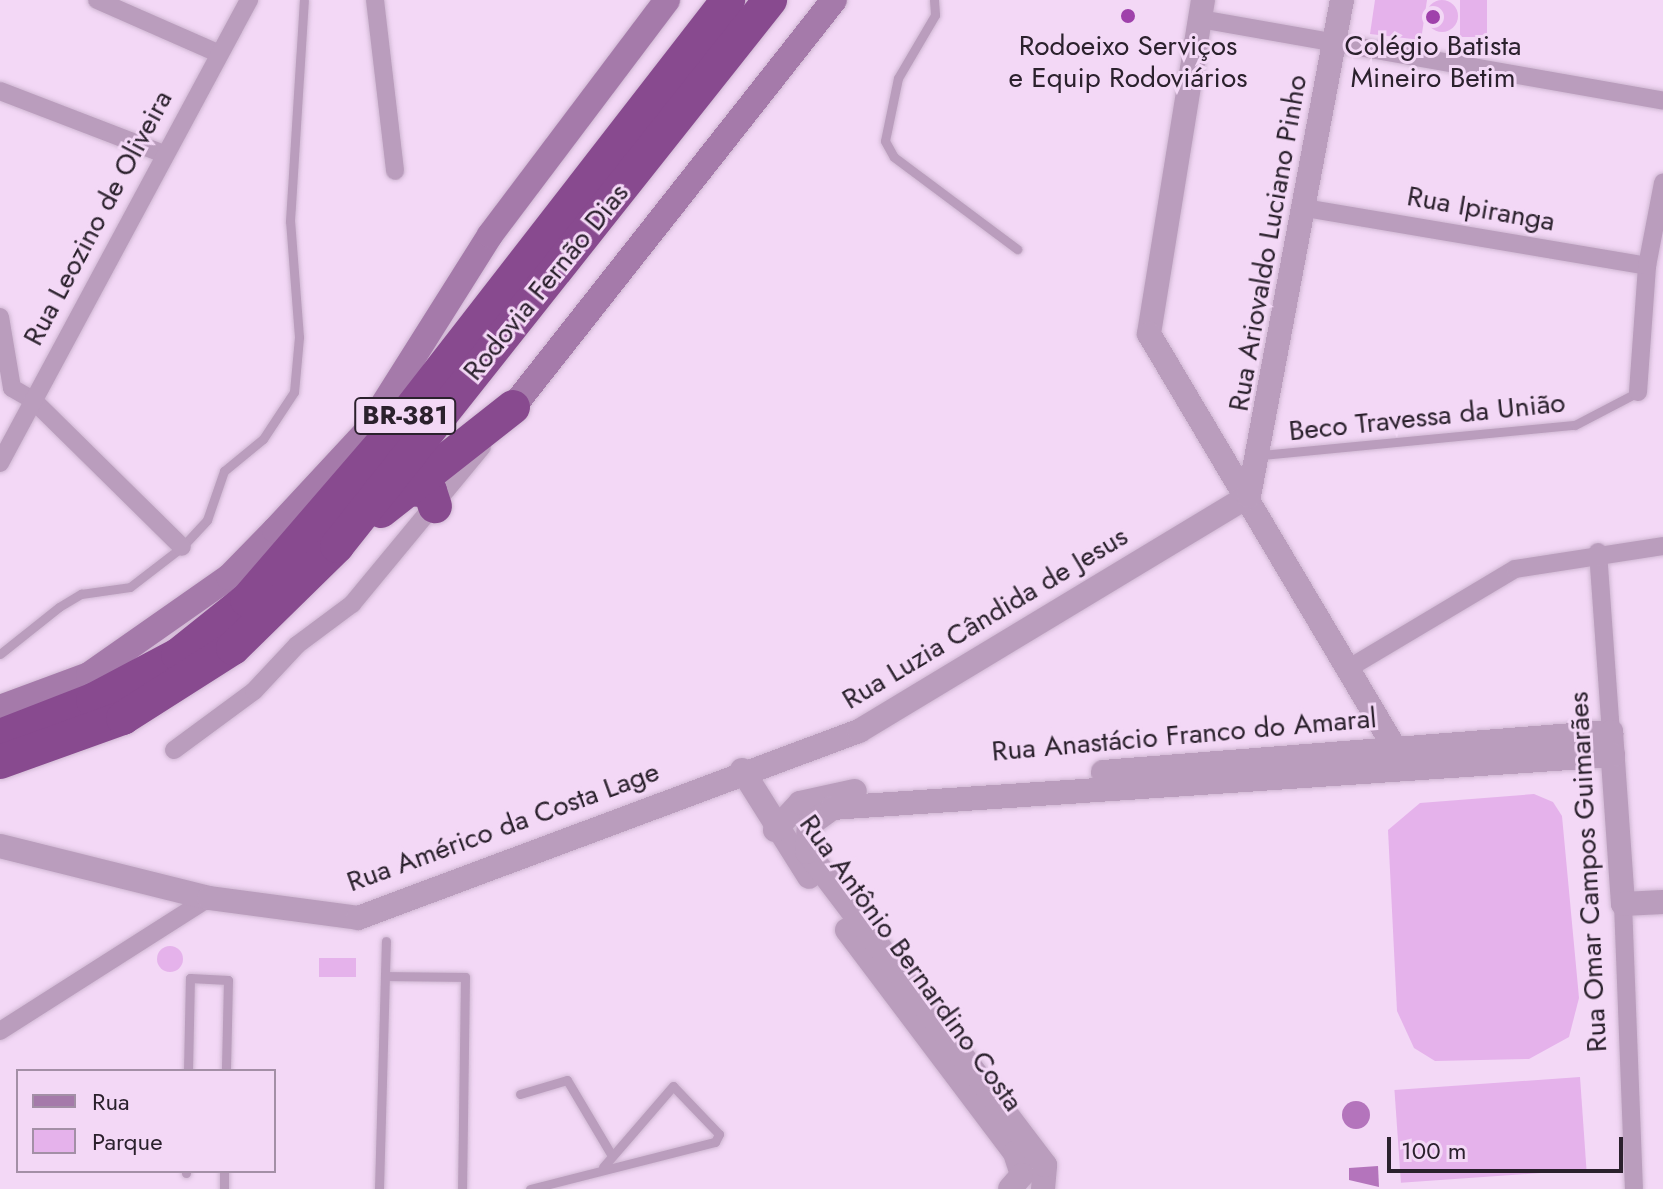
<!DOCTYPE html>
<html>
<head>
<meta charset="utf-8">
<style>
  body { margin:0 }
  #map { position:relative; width:1663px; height:1189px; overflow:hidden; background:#f3d8f6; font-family:Jost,sans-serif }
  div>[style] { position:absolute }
  .green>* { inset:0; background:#e5b2eb; transform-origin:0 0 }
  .round { border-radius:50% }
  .water>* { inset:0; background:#b474bc }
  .roads { filter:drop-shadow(0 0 2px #cfb7d2) drop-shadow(0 0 2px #cfb7d2) }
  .service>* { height:9px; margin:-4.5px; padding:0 4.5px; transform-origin:4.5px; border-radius:4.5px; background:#ba9dbd }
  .minor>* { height:18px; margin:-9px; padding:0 9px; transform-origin:9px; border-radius:9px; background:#ba9dbd }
  .tertiary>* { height:24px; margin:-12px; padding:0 12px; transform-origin:12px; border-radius:12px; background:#ba9dbd }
  .secondary>* { height:26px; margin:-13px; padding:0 13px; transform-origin:13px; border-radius:13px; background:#a57aaa }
  .motorway>* { height:34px; margin:-17px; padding:0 17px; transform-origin:17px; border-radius:17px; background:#884a8f }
  .dots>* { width:22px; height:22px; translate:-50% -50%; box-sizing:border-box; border:4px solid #f3d8f6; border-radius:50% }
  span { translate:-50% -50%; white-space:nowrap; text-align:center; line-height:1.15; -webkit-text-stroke:6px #f3d8f6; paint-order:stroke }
  .shield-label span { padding:2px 6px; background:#f3d8f6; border:2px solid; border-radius:6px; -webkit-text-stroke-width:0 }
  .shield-label { font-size:26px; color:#2b212d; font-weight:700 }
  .poi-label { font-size:28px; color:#2b212d }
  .street-label { font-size:28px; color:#2b212d }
  .legend { position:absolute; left:16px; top:1069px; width:260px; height:104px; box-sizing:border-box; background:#f3d8f6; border:2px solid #a38fa6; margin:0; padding:10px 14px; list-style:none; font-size:24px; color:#2b212d }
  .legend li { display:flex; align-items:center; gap:16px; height:40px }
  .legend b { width:40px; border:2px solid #a38fa6 }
  .scale { position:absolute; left:1387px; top:1137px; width:236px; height:36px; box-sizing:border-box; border:4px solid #2b212d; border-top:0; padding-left:10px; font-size:24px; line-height:28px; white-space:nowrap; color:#2b212d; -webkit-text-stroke:6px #f3d8f6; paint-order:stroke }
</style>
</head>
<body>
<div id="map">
  <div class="green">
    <div class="round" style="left:1426px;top:0;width:32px;height:32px"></div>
    <div style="clip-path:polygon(1375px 0,1427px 0,1421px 40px,1370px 34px)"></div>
    <div style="left:1460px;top:0;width:27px;height:37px"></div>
    <div style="clip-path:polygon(1534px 794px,1553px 802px,1562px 816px,1579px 998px,1569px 1037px,1529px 1059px,1435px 1061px,1414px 1048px,1397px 1011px,1388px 830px,1420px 803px)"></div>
    <div class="round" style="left:157px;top:946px;width:26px;height:26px"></div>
    <div style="left:319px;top:958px;width:37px;height:19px"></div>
    <div style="left:1580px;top:1077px;width:93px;height:186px;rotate:86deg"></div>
  </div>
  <div class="water">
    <div class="round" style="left:1342px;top:1101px;width:28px;height:28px"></div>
    <div style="clip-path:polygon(1378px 1166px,1379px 1187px,1349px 1180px,1349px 1168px)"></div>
  </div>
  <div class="roads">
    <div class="service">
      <div style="left:934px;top:0;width:15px;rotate:86deg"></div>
      <div style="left:935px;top:15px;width:73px;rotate:120.4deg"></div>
      <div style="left:898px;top:78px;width:64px;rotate:101.7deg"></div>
      <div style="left:885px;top:141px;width:18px;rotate:61deg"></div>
      <div style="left:894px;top:157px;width:154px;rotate:36.8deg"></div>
      <div style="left:1261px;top:455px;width:315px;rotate:-5.5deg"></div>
      <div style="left:1575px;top:425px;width:71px;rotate:-27.6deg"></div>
      <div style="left:0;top:654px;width:75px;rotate:-38.5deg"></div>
      <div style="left:59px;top:607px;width:26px;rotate:-31deg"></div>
      <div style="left:81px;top:594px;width:49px;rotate:-8.1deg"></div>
      <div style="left:130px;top:587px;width:66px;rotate:-37.6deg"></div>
      <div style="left:182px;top:547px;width:37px;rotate:-47deg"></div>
      <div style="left:207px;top:520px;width:52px;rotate:-70.9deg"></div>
      <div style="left:224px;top:471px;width:50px;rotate:-39.4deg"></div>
      <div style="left:263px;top:439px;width:56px;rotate:-56.6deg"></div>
      <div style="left:294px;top:392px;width:55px;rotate:-84.8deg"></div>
      <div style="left:299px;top:337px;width:116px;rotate:-94.4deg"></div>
      <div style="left:290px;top:221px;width:221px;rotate:-86.4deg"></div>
      <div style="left:385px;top:976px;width:80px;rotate:0.7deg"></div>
      <div style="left:465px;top:977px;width:212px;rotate:90.8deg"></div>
      <div style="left:188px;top:1071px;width:93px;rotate:-88.8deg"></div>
      <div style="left:190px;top:978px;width:38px;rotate:3deg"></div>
      <div style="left:228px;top:980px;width:91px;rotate:91.3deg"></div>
      <div style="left:520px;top:1094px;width:49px;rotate:-16.6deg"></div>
      <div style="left:567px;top:1080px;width:86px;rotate:59.3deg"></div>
      <div style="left:186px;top:1173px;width:2px;rotate:-90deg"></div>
      <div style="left:224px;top:1189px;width:18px;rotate:-90deg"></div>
      <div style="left:379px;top:1189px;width:248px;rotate:-88.4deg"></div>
      <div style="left:530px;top:1189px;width:191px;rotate:-14.3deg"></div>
      <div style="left:715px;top:1142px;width:9px;rotate:-63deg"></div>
      <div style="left:719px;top:1134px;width:66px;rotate:-133.8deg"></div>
      <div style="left:673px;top:1086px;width:107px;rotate:130.8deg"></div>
    </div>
    <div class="minor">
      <div style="left:97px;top:0;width:132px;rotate:23.7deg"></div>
      <div style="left:375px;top:0;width:172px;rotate:83.3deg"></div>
      <div style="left:1200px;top:19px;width:470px;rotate:10deg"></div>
      <div style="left:0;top:91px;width:176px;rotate:21deg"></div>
      <div style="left:1305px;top:208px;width:347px;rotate:9.6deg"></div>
      <div style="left:0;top:317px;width:72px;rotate:80.4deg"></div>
      <div style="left:12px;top:388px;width:24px;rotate:30deg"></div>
      <div style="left:33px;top:400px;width:209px;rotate:44.6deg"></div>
      <div style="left:1638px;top:392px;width:126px;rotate:-85.9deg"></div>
      <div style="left:1647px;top:266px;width:85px;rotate:-79.1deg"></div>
      <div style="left:0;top:463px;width:526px;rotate:-61.73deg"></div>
      <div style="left:1598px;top:552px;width:180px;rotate:85.9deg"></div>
      <div style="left:1349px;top:668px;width:193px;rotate:-30.8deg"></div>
      <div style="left:1515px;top:569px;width:150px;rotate:-8.8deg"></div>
      <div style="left:174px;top:750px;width:99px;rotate:-36.4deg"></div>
      <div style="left:254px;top:691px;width:63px;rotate:-46.9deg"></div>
      <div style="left:297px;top:645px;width:69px;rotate:-36.7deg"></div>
      <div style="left:352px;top:604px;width:204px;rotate:-50.4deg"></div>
      <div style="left:1623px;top:904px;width:285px;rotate:87.8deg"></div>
      <div style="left:0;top:1031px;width:248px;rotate:-32.5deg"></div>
    </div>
    <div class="tertiary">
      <div style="left:1203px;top:0;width:338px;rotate:99.2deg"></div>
      <div style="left:1149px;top:334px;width:495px;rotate:59.3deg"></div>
      <div style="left:742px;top:770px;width:126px;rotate:57.9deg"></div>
      <div style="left:1103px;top:772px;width:510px;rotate:-4.5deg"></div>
      <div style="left:1611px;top:732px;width:172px;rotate:86deg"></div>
      <div style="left:1623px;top:904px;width:40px;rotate:-2.9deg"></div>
      <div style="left:775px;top:830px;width:37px;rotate:-47deg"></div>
      <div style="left:800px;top:803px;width:56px;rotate:-12.3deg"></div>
      <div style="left:0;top:846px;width:215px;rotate:14deg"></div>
      <div style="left:209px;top:898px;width:150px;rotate:7.6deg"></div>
      <div style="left:358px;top:918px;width:535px;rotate:-20.47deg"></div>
      <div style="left:859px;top:731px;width:455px;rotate:-31.1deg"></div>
      <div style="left:1249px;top:496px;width:505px;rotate:-79.38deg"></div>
      <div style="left:847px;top:930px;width:279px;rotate:53deg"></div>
      <div style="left:1015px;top:1153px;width:23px;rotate:72deg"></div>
      <div style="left:1022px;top:1175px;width:18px;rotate:131deg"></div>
      <div style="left:1043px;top:1189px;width:24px;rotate:-85deg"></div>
      <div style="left:1045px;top:1165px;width:393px;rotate:-127.2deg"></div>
      <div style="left:807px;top:852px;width:27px;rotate:-86deg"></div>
      <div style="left:809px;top:825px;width:29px;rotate:-36deg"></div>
      <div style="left:832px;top:808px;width:783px;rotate:-3.88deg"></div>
    </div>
    <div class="secondary">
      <div style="left:513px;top:407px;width:518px;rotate:-51.74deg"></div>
      <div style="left:0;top:708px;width:95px;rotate:-20.3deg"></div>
      <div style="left:89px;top:675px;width:171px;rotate:-35deg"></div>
      <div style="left:229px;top:577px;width:66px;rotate:-45.6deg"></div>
      <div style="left:275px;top:530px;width:134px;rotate:-47.1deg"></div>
      <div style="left:366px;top:432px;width:233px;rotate:-57.8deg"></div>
      <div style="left:490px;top:235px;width:294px;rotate:-53deg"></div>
    </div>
    <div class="motorway">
      <div style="left:409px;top:489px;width:21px;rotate:5deg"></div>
      <div style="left:430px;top:491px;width:16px;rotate:72deg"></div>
      <div style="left:381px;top:511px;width:168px;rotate:-38.2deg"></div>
      <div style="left:0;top:736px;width:100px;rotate:-21.2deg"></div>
      <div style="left:93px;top:700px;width:96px;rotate:-27.9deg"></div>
      <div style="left:178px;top:655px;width:88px;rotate:-38.6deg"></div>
      <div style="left:247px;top:600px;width:233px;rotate:-49.2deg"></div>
      <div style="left:399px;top:424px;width:537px;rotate:-52.19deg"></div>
      <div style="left:0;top:762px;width:131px;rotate:-19.7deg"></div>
      <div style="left:123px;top:718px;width:130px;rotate:-32.5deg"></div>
      <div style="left:233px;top:648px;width:146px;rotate:-44.4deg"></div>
      <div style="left:337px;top:546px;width:697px;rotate:-51.58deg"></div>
    </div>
  </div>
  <div class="dots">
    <div style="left:1128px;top:16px;background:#9f41ab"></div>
    <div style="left:1433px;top:17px;background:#9f41ab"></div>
  </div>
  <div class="shield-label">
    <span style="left:405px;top:416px">BR-381</span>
  </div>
  <div class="poi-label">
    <span style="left:1128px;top:62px">Rodoeixo Serviços<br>e Equip Rodoviários</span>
    <span style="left:1433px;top:62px">Colégio Batista<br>Mineiro Betim</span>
  </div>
  <div class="street-label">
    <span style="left:1481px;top:209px;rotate:10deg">Rua Ipiranga</span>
    <span style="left:98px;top:218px;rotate:-62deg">Rua Leozino de Oliveira</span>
    <span style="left:1268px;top:243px;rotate:-80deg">Rua Ariovaldo Luciano Pinho</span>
    <span style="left:546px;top:282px;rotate:-51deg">Rodovia Fernão Dias</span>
    <span style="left:1427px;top:417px;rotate:-6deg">Beco Travessa da União</span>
    <span style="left:985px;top:618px;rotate:-31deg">Rua Luzia Cândida de Jesus</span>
    <span style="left:1184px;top:735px;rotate:-5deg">Rua Anastácio Franco do Amaral</span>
    <span style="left:503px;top:827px;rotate:-20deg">Rua Américo da Costa Lage</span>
    <span style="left:1588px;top:872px;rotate:-93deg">Rua Omar Campos Guimarães</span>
    <span style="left:911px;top:963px;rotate:54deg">Rua Antônio Bernardino Costa</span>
  </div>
  <ul class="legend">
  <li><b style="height:10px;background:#a57aaa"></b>Rua</li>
  <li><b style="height:22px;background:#e5b2eb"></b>Parque</li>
  </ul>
  <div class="scale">100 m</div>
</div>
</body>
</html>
